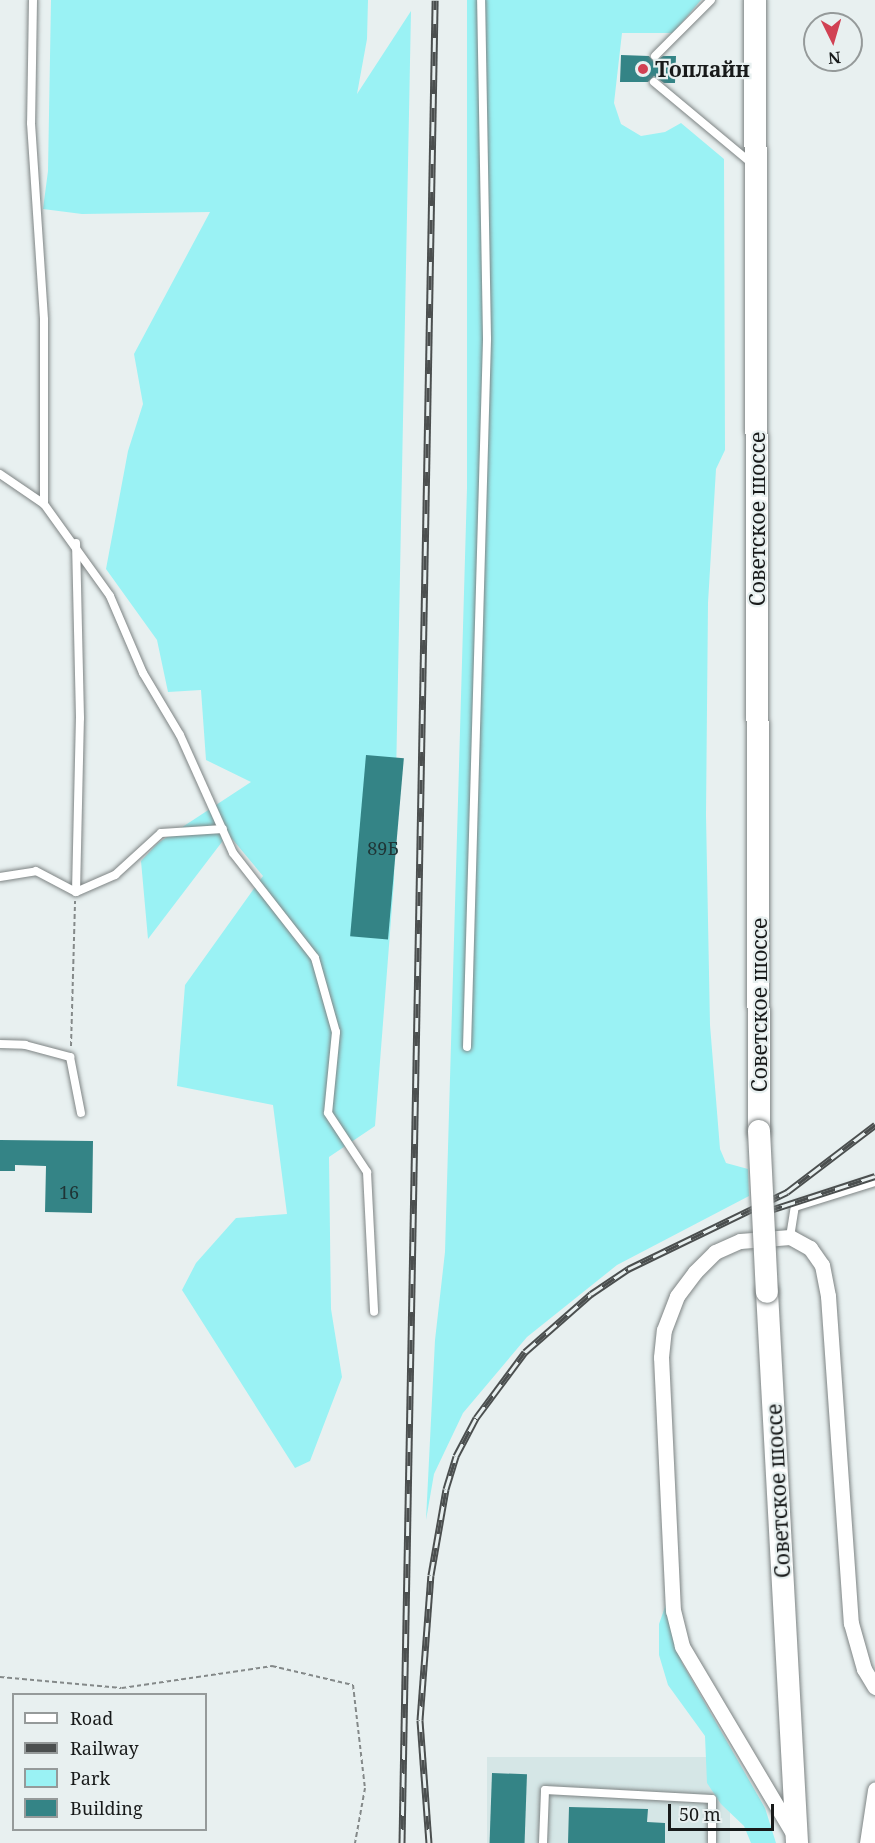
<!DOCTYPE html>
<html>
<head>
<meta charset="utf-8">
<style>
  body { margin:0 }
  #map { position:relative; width:875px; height:1843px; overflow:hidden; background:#e8f0f0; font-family:"Noto Serif",serif }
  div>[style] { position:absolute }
  .built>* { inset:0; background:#d5e6e6; transform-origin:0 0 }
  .green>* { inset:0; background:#9af2f4 }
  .building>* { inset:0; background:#348486; transform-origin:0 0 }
  .path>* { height:2px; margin-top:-1px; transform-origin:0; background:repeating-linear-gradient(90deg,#848989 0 4.5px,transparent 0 7.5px) }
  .roads { filter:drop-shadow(0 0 2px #7e8484) drop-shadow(0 0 2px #7e8484) }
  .lane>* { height:8px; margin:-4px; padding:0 4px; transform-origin:4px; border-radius:4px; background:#fff }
  .street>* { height:15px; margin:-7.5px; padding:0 7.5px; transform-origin:7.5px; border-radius:7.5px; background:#fff }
  .primary>* { height:22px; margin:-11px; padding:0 11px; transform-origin:11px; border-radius:11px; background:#fff }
  .rail>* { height:7px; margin-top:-3.5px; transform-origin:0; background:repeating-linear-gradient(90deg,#e8f0f0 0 14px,#4b4f4f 0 28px); box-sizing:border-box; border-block:2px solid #4b4f4f }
  .bridges { filter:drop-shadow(0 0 2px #7e8484) drop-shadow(0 0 2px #7e8484) }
  .primary-bridge>* { height:22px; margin:-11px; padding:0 11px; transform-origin:11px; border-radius:11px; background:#fff }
  .dots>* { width:16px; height:16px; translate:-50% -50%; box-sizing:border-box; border:3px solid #e8f0f0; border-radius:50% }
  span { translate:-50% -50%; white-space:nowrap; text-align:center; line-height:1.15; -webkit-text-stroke:4.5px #e8f0f0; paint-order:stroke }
  .number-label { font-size:18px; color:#1f3435 }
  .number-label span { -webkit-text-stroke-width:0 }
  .poi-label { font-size:21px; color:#181a1a; font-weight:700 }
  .left { translate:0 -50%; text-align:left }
  .street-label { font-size:21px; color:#181a1a }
  .legend { position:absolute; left:12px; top:1693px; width:195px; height:138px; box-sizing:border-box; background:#e8f0f0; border:2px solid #959a9a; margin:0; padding:8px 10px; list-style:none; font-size:18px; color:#181a1a }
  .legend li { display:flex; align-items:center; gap:12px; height:30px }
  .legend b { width:30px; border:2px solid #959a9a }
  .north { position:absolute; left:803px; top:12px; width:60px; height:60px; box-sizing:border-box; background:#e8f0f0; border:2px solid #959a9a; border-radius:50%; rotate:175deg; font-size:16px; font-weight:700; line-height:24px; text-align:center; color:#181a1a }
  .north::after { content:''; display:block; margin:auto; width:21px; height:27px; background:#d14153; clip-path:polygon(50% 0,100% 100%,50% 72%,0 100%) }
  .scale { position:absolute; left:668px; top:1804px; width:106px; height:27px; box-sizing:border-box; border:3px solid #181a1a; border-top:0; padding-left:8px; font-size:18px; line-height:21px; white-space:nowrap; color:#181a1a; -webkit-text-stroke:4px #e8f0f0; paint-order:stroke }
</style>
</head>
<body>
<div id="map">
  <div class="built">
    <div style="left:487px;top:1757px;width:243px;height:86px"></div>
  </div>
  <div class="green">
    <div style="clip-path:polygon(51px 0,368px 0,367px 39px,357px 94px,411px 11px,394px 881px,375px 1126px,329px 1157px,331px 1309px,342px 1377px,310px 1461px,295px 1468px,182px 1290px,196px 1263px,236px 1218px,287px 1214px,273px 1105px,177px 1086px,185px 985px,263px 876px,228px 834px,148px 939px,141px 861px,158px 843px,251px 782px,206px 760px,201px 690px,168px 692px,157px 640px,106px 569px,128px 451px,143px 404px,134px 354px,210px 212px,82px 214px,43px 209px,48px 171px)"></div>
    <div style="clip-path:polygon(467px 0,701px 0,673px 33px,622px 33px,614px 103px,621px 124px,641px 136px,665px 132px,681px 123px,724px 159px,725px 450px,716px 469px,708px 603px,706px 815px,710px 1025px,720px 1149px,726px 1163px,748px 1169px,749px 1196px,617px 1265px,527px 1337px,463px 1413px,434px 1474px,426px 1520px,435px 1340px,445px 1252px,467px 488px)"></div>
    <div style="clip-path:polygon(666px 1604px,682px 1663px,765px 1808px,776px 1843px,751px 1843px,744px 1826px,721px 1804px,707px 1783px,705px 1736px,668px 1685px,659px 1655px,659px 1624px)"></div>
  </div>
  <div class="building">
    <div style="clip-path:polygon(621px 55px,649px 56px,654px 62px,663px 56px,676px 56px,675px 83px,664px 83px,654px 76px,648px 82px,620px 82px)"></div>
    <div style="left:366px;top:755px;width:38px;height:182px;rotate:5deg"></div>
    <div style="clip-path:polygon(0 1140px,93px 1141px,92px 1213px,45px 1212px,46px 1166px,15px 1165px,15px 1171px,0 1171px)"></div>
    <div style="left:492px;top:1773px;width:35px;height:70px;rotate:2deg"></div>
    <div style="clip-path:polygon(569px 1807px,648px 1809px,647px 1822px,665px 1823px,665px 1843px,568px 1843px)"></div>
  </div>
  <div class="path">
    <div style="left:71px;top:1046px;width:145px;rotate:-88.4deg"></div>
    <div style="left:0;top:1677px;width:122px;rotate:5.2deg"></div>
    <div style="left:122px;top:1688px;width:152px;rotate:-8.3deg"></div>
    <div style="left:272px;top:1666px;width:83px;rotate:13.2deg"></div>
    <div style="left:353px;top:1685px;width:104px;rotate:83.4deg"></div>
    <div style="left:365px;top:1788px;width:56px;rotate:100.3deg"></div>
  </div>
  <div class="roads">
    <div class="lane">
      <div style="left:33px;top:0;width:123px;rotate:90.9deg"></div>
      <div style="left:31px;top:123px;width:197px;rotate:86.2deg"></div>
      <div style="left:44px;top:320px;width:184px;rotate:90deg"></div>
      <div style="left:655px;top:56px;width:79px;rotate:-45deg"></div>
      <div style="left:654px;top:82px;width:125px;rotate:39.8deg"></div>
      <div style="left:0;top:474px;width:53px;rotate:34.3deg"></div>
      <div style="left:44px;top:504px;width:113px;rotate:54.3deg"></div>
      <div style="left:110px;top:596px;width:84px;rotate:66.8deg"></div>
      <div style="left:143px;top:673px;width:72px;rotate:59.2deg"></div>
      <div style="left:180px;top:735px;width:129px;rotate:65.8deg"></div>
      <div style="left:233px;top:853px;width:133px;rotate:52deg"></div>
      <div style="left:315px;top:958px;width:77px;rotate:74.2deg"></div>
      <div style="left:336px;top:1032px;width:81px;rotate:95.6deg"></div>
      <div style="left:328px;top:1113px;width:71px;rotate:56.5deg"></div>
      <div style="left:367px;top:1172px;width:140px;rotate:87.1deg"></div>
      <div style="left:0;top:877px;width:36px;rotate:-9deg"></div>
      <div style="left:36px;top:871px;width:45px;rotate:27.7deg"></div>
      <div style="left:76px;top:892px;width:43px;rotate:-23.6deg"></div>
      <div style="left:115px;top:875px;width:62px;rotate:-42.4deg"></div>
      <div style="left:161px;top:833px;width:62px;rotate:-3.7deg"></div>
      <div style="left:76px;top:892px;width:174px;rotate:-88.7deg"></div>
      <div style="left:80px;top:718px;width:175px;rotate:-91.3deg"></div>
      <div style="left:0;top:1044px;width:25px;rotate:2deg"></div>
      <div style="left:25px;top:1045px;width:47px;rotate:14.9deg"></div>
      <div style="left:70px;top:1057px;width:57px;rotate:78.9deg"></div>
      <div style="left:467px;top:1047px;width:709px;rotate:-88.38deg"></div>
      <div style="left:487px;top:338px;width:338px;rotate:-91deg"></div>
      <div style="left:790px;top:1237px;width:30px;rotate:-81deg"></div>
      <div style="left:795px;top:1207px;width:84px;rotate:-17.4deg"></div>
      <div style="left:543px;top:1843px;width:53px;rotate:-87.8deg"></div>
      <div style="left:545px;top:1790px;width:167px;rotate:3.1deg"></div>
      <div style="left:712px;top:1799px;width:44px;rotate:90deg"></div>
    </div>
    <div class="street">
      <div style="left:794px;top:1835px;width:220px;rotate:-120.7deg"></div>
      <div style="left:682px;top:1646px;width:36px;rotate:-104deg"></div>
      <div style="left:673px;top:1611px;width:254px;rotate:-92.7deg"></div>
      <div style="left:661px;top:1357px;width:27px;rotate:-84deg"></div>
      <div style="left:664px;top:1330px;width:36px;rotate:-69deg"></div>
      <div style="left:677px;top:1296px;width:30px;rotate:-53deg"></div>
      <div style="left:695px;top:1272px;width:28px;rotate:-45deg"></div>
      <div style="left:715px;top:1252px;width:27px;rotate:-24deg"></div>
      <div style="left:740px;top:1241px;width:50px;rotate:-4.6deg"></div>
      <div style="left:790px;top:1237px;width:23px;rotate:29deg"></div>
      <div style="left:810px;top:1248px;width:21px;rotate:55deg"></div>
      <div style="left:822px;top:1265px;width:32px;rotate:79deg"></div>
      <div style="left:828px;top:1296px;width:328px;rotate:86deg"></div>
      <div style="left:851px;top:1623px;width:48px;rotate:74.2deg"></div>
      <div style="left:864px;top:1669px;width:21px;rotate:59deg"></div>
      <div style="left:867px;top:1843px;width:54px;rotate:-81.4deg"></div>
    </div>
    <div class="primary">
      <div style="left:755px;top:0;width:1131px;rotate:89.8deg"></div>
      <div style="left:767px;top:1292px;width:552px;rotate:86.88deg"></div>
    </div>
  </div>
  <div class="rail">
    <div style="left:755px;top:1215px;width:126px;rotate:-18deg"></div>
    <div style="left:402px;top:1843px;width:1843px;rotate:-88.97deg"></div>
    <div style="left:429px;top:1843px;width:123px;rotate:-94.2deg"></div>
    <div style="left:420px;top:1720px;width:145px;rotate:-85.7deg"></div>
    <div style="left:431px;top:1575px;width:87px;rotate:-80.1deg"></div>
    <div style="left:446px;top:1489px;width:34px;rotate:-73deg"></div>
    <div style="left:456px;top:1456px;width:43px;rotate:-62.2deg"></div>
    <div style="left:476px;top:1418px;width:82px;rotate:-53.4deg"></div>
    <div style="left:525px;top:1352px;width:88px;rotate:-41.3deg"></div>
    <div style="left:591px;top:1294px;width:45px;rotate:-34deg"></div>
    <div style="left:628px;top:1269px;width:177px;rotate:-25.8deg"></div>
    <div style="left:787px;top:1192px;width:111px;rotate:-37.3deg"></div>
  </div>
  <div class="bridges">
    <div class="primary-bridge">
      <div style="left:759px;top:1131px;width:161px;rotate:87.2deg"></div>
    </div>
  </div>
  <div class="dots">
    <div style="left:643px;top:69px;background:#d14153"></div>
  </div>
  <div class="number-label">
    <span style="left:383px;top:848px">89Б</span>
    <span style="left:69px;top:1192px">16</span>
  </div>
  <div class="poi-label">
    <span class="left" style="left:655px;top:69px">Топлайн</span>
  </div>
  <div class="street-label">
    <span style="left:757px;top:519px;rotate:-90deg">Советское шоссе</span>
    <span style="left:759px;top:1005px;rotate:-90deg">Советское шоссе</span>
    <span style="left:778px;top:1491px;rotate:-93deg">Советское шоссе</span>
  </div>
  <ul class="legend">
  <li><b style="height:8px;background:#fff"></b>Road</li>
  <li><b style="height:8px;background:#4b4f4f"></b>Railway</li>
  <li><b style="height:16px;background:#9af2f4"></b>Park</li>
  <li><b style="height:16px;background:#348486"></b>Building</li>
  </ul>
  <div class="north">N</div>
  <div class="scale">50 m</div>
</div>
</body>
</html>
